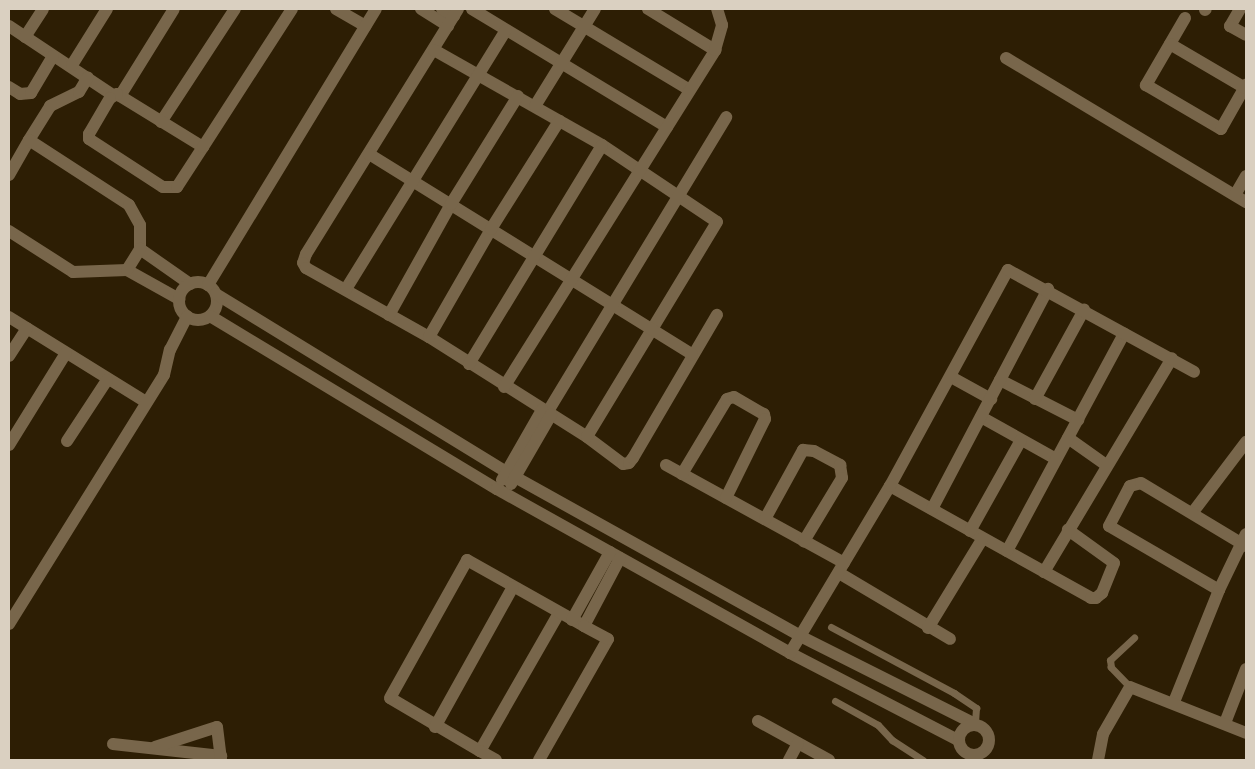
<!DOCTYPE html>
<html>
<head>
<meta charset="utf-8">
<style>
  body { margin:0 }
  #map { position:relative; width:1255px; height:769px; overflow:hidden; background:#2d1e04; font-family:Quicksand,sans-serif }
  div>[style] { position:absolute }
  .service>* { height:7px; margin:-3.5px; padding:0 3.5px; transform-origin:3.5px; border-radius:3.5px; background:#78664b }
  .minor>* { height:12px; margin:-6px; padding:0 6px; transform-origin:6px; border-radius:6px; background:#78664b }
  .minor>.ring { margin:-6px; padding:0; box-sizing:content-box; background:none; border:12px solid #78664b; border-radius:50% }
  span { translate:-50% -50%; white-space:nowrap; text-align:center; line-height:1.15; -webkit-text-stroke:5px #2d1e04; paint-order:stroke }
  .frame { position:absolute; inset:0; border:10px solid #dad0c1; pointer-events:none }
</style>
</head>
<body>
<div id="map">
  <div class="service">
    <div style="left:831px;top:627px;width:140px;rotate:28.2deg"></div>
    <div style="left:954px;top:693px;width:27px;rotate:34deg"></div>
    <div style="left:976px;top:708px;width:16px;rotate:94deg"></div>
    <div style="left:1130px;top:687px;width:28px;rotate:-134deg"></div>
    <div style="left:1111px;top:667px;width:7px;rotate:-98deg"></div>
    <div style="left:1110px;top:660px;width:33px;rotate:-43deg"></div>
    <div style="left:835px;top:701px;width:49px;rotate:29.2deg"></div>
    <div style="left:878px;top:725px;width:21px;rotate:47deg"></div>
    <div style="left:892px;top:740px;width:37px;rotate:33deg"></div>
  </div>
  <div class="minor">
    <div style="left:336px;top:9px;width:34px;rotate:30deg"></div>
    <div style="left:421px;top:9px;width:32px;rotate:32deg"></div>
    <div style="left:442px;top:9px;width:14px;rotate:30deg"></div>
    <div style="left:458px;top:9px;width:288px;rotate:121.8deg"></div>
    <div style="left:306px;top:254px;width:9px;rotate:108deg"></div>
    <div style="left:303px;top:263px;width:6px;rotate:59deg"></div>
    <div style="left:306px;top:268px;width:141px;rotate:29.3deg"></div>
    <div style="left:429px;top:337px;width:187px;rotate:32.3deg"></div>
    <div style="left:587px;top:437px;width:45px;rotate:36.9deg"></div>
    <div style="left:623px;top:464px;width:6px;rotate:-9deg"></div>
    <div style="left:629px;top:463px;width:6px;rotate:-51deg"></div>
    <div style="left:633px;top:458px;width:166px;rotate:-59.6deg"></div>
    <div style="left:472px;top:9px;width:228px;rotate:31.2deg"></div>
    <div style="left:555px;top:9px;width:157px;rotate:31deg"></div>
    <div style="left:648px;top:9px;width:79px;rotate:31.5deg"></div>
    <div style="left:1240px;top:9px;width:20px;rotate:120deg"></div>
    <div style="left:1230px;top:26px;width:18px;rotate:29deg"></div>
    <div style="left:1205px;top:10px;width:1px;rotate:-45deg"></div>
    <div style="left:1185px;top:18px;width:78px;rotate:120.2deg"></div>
    <div style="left:1146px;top:85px;width:87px;rotate:30.4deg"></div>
    <div style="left:1221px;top:129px;width:51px;rotate:-60.4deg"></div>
    <div style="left:9px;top:26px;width:125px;rotate:33.6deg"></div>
    <div style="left:25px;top:37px;width:33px;rotate:-57deg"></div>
    <div style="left:1170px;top:44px;width:87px;rotate:30.4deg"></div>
    <div style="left:434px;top:50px;width:193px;rotate:29.5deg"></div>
    <div style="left:602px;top:145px;width:138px;rotate:33.8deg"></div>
    <div style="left:717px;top:222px;width:251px;rotate:121.2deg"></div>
    <div style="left:1006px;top:58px;width:280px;rotate:31deg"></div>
    <div style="left:72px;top:65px;width:66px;rotate:-58deg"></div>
    <div style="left:9px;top:87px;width:13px;rotate:32deg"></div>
    <div style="left:20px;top:94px;width:11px;rotate:-5deg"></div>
    <div style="left:31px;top:93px;width:43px;rotate:-59.3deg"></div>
    <div style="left:120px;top:96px;width:102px;rotate:-58.2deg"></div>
    <div style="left:535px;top:106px;width:114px;rotate:-58.3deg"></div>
    <div style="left:161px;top:122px;width:135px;rotate:-56.8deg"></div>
    <div style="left:29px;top:140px;width:40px;rotate:-58deg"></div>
    <div style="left:50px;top:106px;width:32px;rotate:-26deg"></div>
    <div style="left:79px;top:92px;width:17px;rotate:-59deg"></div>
    <div style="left:203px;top:147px;width:101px;rotate:-148.4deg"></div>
    <div style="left:117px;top:94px;width:8px;rotate:150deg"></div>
    <div style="left:110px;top:98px;width:42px;rotate:120.3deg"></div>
    <div style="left:89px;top:134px;width:5px;rotate:90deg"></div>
    <div style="left:89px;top:139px;width:88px;rotate:33deg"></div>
    <div style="left:163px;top:187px;width:14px"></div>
    <div style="left:177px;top:187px;width:48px;rotate:-57deg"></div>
    <div style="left:203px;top:147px;width:164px;rotate:-57.2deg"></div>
    <div style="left:369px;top:154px;width:380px;rotate:31.8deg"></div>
    <div style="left:9px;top:175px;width:40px;rotate:-60.3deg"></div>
    <div style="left:29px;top:140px;width:119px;rotate:33deg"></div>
    <div style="left:129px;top:205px;width:23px;rotate:61deg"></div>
    <div style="left:140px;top:225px;width:24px;rotate:90deg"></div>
    <div style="left:140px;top:249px;width:61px;rotate:35deg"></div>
    <div style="left:1235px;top:195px;width:22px;rotate:-60deg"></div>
    <div style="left:9px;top:231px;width:76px;rotate:32.6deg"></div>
    <div style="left:73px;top:272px;width:54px;rotate:-2.1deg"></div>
    <div style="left:127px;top:270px;width:60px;rotate:29.1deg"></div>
    <div style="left:127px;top:270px;width:25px;rotate:-58deg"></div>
    <div class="ring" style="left:179px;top:282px;width:26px;height:26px"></div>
    <div style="left:208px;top:285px;width:323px;rotate:-58.7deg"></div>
    <div style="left:346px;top:289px;width:304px;rotate:-58.3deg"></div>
    <div style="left:216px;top:294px;width:351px;rotate:31.5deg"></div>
    <div style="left:515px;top:477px;width:329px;rotate:29.1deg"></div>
    <div style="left:802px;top:637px;width:194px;rotate:26.7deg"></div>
    <div style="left:389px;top:315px;width:127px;rotate:-60.8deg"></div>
    <div style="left:451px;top:204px;width:127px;rotate:-58.2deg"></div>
    <div style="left:210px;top:316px;width:335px;rotate:31.1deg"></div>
    <div style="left:497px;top:489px;width:336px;rotate:29.2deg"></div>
    <div style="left:790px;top:653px;width:189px;rotate:27.4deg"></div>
    <div style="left:9px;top:317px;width:161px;rotate:31.8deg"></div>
    <div style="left:429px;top:337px;width:125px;rotate:-60.1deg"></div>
    <div style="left:491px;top:229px;width:128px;rotate:-57.8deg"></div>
    <div style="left:9px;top:356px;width:33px;rotate:-57deg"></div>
    <div style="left:469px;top:364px;width:256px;rotate:-58.7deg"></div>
    <div style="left:951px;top:377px;width:46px;rotate:28.8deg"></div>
    <div style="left:1000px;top:380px;width:88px;rotate:27.1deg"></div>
    <div style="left:504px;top:387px;width:398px;rotate:-57.9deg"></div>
    <div style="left:715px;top:50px;width:26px;rotate:-74deg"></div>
    <div style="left:722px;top:25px;width:17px;rotate:-107deg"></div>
    <div style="left:1035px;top:399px;width:102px;rotate:-61.2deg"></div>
    <div style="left:547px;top:413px;width:346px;rotate:-58.8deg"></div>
    <div style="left:981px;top:417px;width:86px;rotate:29.2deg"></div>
    <div style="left:1068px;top:438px;width:47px;rotate:35.4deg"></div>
    <div style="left:67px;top:441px;width:73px;rotate:-56.7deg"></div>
    <div style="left:9px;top:445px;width:108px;rotate:-58.2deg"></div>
    <div style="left:666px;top:465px;width:203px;rotate:28.8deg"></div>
    <div style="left:682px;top:474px;width:87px;rotate:-59deg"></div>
    <div style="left:727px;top:399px;width:7px;rotate:-16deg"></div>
    <div style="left:734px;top:397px;width:34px;rotate:30deg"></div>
    <div style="left:764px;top:414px;width:5px;rotate:79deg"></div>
    <div style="left:765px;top:419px;width:88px;rotate:116.3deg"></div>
    <div style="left:502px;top:480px;width:81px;rotate:-60.3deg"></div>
    <div style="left:511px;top:484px;width:80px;rotate:-59.9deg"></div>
    <div style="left:890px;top:486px;width:230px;rotate:29.1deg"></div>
    <div style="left:1091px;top:598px;width:5px"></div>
    <div style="left:1096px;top:598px;width:8px;rotate:-40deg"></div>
    <div style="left:1102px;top:593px;width:32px;rotate:-68deg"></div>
    <div style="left:1114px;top:563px;width:57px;rotate:-144.3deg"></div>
    <div style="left:932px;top:509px;width:249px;rotate:-62.2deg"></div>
    <div style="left:1193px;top:512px;width:88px;rotate:-52.9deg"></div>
    <div style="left:765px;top:519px;width:79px;rotate:-61.2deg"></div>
    <div style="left:803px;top:450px;width:11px;rotate:5deg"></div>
    <div style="left:814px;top:451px;width:30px;rotate:28deg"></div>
    <div style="left:840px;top:465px;width:13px;rotate:81deg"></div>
    <div style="left:842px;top:478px;width:74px;rotate:121.1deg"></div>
    <div style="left:970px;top:531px;width:104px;rotate:-60.7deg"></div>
    <div style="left:1007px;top:551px;width:247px;rotate:-61.7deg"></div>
    <div style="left:1044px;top:572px;width:249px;rotate:-59.1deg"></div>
    <div style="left:839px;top:573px;width:129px;rotate:30.7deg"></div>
    <div style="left:1219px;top:590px;width:127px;rotate:-149.8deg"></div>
    <div style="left:1109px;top:526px;width:45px;rotate:-62.3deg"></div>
    <div style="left:1130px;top:486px;width:11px;rotate:-15deg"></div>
    <div style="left:1141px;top:483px;width:122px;rotate:31deg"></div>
    <div style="left:559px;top:613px;width:159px;rotate:119.8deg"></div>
    <div style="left:480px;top:751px;width:104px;rotate:-149.5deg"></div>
    <div style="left:390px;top:698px;width:158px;rotate:-60.8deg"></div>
    <div style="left:467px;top:560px;width:134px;rotate:29.4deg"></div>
    <div style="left:584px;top:626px;width:77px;rotate:-62.1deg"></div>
    <div style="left:572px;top:620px;width:78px;rotate:-60.8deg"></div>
    <div style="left:9px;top:624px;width:293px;rotate:-58.1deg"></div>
    <div style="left:164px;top:375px;width:26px;rotate:-77deg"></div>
    <div style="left:170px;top:350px;width:38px;rotate:-63deg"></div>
    <div style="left:928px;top:628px;width:105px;rotate:-58.6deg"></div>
    <div style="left:790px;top:653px;width:195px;rotate:-59.1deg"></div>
    <div style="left:890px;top:486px;width:246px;rotate:-61.4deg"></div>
    <div style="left:1008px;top:270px;width:212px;rotate:28.7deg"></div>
    <div style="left:1174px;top:702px;width:121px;rotate:-68.1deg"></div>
    <div style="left:1219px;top:590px;width:62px;rotate:-64.3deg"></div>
    <div style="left:758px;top:721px;width:81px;rotate:28.8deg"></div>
    <div style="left:1225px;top:723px;width:58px;rotate:-68.7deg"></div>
    <div class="ring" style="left:959px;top:725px;width:18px;height:18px"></div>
    <div style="left:435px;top:727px;width:160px;rotate:-60.9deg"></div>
    <div style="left:113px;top:744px;width:109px;rotate:6.3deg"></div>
    <div style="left:155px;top:747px;width:65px;rotate:-17.9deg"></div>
    <div style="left:217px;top:727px;width:33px;rotate:83deg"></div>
    <div style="left:480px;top:751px;width:18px;rotate:29deg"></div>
    <div style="left:539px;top:760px;width:139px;rotate:-60.3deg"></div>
    <div style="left:608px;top:639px;width:27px;rotate:-152deg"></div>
    <div style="left:789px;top:760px;width:19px;rotate:-62deg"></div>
    <div style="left:1098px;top:760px;width:26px;rotate:-79deg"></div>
    <div style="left:1103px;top:734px;width:54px;rotate:-60.1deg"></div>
    <div style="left:1130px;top:687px;width:125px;rotate:21.6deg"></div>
  </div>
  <div class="frame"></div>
</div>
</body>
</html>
